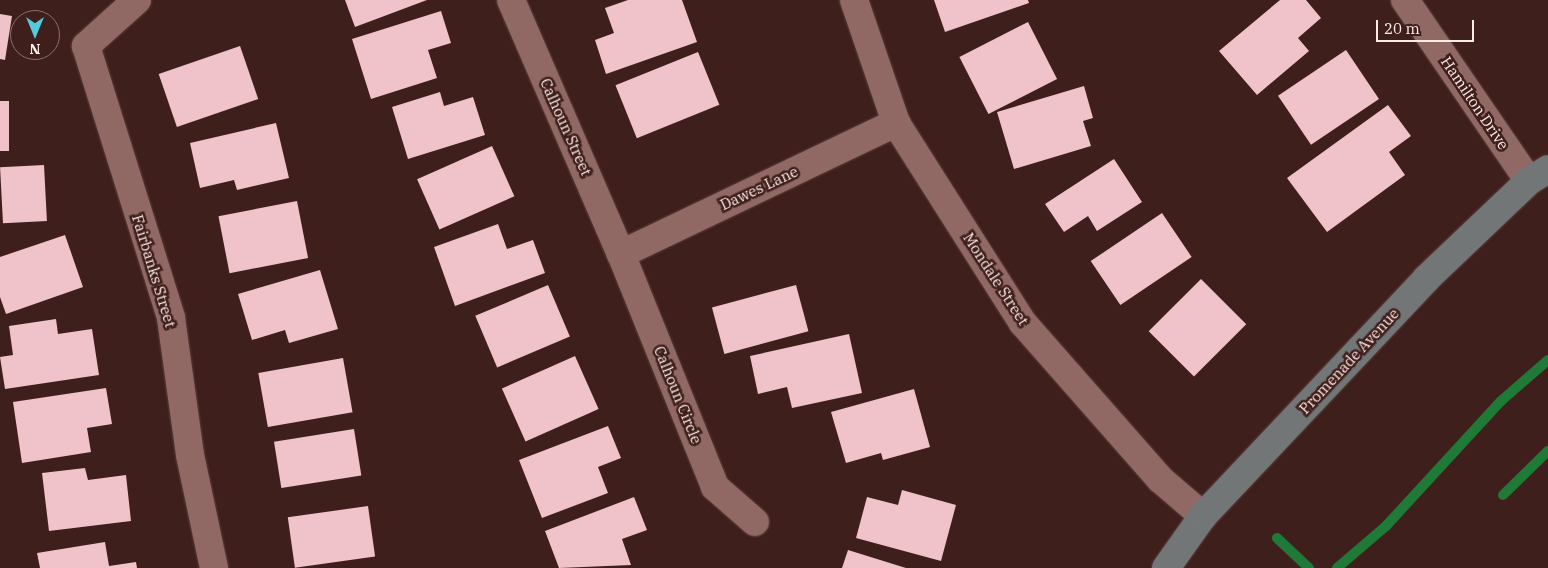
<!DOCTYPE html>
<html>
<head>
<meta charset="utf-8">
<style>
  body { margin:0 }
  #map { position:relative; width:1548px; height:568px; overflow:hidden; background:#3f1f1b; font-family:"IBM Plex Serif",serif }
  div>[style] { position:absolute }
  .stream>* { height:10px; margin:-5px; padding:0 5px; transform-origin:5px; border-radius:5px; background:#1e7a36 }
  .building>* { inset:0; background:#f0c2ca; transform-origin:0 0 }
  .roads { filter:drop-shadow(0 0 1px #593e3c) drop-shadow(0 0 1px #593e3c) }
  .minor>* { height:28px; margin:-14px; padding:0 14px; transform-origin:14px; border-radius:14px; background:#906964 }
  .secondary>* { height:28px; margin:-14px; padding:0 14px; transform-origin:14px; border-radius:14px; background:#737677 }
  span { translate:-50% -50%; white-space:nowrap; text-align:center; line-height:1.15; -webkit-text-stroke:5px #3f1f1b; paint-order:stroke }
  .street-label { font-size:15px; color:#feece9 }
  .north { position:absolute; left:10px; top:10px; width:50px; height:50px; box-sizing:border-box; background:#3f1f1b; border:1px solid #8b716d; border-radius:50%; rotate:180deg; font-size:14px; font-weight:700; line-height:20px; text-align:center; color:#feece9 }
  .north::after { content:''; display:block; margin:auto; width:18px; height:22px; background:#53cbdb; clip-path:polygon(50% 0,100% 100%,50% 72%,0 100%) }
  .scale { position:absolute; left:1376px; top:20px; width:98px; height:22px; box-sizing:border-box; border:2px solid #feece9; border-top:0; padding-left:6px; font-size:15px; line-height:18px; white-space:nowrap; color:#feece9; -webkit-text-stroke:4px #3f1f1b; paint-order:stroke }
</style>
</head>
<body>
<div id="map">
  <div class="stream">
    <div style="left:1503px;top:495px;width:63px;rotate:-44.4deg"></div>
    <div style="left:1277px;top:538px;width:44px;rotate:43.2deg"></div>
    <div style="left:1337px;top:568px;width:65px;rotate:-40.6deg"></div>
    <div style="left:1386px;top:526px;width:170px;rotate:-47.4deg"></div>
    <div style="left:1501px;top:401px;width:62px;rotate:-41.1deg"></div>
  </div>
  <div class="building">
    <div style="clip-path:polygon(345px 0,427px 0,355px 27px)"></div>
    <div style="clip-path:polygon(628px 0,682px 0,697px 42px,606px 74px,595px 40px,614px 33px,605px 8px)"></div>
    <div style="clip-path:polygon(934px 0,1028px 0,1029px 3px,945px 32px)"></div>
    <div style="clip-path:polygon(1280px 0,1306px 0,1321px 18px,1298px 38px,1309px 51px,1257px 95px,1219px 51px)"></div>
    <div style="clip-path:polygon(441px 11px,451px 43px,428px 50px,437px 78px,371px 99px,352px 39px)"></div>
    <div style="clip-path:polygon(0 14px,12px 16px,5px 60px,0 59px)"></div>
    <div style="left:1028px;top:22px;width:64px;height:77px;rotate:63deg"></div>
    <div style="left:240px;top:46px;width:56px;height:86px;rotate:71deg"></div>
    <div style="left:1346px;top:50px;width:59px;height:82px;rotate:56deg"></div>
    <div style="left:698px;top:52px;width:57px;height:89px;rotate:68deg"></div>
    <div style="clip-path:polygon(1084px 86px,1093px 118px,1083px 121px,1091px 146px,1014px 169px,997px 112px)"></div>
    <div style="clip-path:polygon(440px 92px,444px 106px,473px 97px,485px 135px,408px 159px,392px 107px)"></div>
    <div style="left:0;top:101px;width:9px;height:50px"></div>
    <div style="clip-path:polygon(1388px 105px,1411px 136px,1389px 152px,1405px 175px,1327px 232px,1287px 178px)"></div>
    <div style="clip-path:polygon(276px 123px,289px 178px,237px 190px,234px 180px,200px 188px,190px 143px)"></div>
    <div style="left:492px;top:146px;width:55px;height:82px;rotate:66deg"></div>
    <div style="clip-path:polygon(1114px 159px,1142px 202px,1097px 231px,1088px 216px,1064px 232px,1045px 204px)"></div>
    <div style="left:44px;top:165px;width:56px;height:44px;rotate:87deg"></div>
    <div style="left:297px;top:201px;width:58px;height:80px;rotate:79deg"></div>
    <div style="left:1162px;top:213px;width:53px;height:86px;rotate:56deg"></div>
    <div style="clip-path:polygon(498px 224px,507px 249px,533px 240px,545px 273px,455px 306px,434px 247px)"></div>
    <div style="clip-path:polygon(65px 235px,83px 287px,6px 314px,0 297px,0 257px)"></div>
    <div style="clip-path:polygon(320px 270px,338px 329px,289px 343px,285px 330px,252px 340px,238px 294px)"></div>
    <div style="left:1201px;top:279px;width:64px;height:74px;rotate:45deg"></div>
    <div style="left:548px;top:285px;width:56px;height:79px;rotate:67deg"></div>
    <div style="left:796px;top:285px;width:48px;height:87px;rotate:75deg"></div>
    <div style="clip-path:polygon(56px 319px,58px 334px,92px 329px,99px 375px,5px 389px,0 357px,13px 355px,9px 326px)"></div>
    <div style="clip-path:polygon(849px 334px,862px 393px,792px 408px,787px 387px,758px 394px,750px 356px)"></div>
    <div style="left:575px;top:356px;width:58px;height:80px;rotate:66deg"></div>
    <div style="left:343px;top:358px;width:55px;height:86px;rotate:80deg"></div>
    <div style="clip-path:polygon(106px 388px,112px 424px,87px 428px,91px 452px,22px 463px,13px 402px)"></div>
    <div style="clip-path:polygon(914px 389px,930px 447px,883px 460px,881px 453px,846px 463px,831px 412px)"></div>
    <div style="clip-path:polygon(608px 426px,621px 458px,598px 467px,608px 493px,542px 518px,519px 460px)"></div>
    <div style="left:354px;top:429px;width:47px;height:81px;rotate:81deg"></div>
    <div style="clip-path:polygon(85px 468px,88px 480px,126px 475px,131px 521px,49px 531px,42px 473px)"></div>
    <div style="clip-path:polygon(902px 490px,956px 505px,941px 561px,856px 538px,867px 497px,898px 505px)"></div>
    <div style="clip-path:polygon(634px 497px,647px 530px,622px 539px,631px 565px,559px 568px,545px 531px)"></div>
    <div style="left:368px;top:506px;width:51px;height:81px;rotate:82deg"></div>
    <div style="clip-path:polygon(105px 542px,109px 566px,136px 562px,137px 568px,40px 568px,37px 553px)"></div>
    <div style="clip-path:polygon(848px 550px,906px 568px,842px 568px)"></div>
  </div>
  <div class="roads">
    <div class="minor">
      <div style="left:137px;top:0;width:69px;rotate:138deg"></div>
      <div style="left:86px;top:46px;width:285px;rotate:72.6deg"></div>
      <div style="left:171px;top:318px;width:138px;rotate:82.1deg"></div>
      <div style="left:190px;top:455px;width:116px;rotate:78deg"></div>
      <div style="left:511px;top:0;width:277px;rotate:66.6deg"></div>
      <div style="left:621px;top:254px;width:251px;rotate:68deg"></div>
      <div style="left:715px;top:487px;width:53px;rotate:41.2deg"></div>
      <div style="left:854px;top:0;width:130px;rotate:71.1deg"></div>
      <div style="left:896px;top:123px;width:237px;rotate:57.6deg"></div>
      <div style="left:1023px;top:323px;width:208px;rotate:48.7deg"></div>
      <div style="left:1160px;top:479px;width:57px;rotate:40.7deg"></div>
      <div style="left:1405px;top:0;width:219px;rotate:55.6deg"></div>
      <div style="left:621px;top:254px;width:305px;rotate:-25.5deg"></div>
    </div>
    <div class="secondary">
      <div style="left:1166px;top:568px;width:64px;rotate:-54.6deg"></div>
      <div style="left:1203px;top:516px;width:325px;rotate:-46.7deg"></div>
      <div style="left:1426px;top:279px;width:142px;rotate:-43.6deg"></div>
      <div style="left:1529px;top:181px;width:22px;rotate:-32deg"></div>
    </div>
  </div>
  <div class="street-label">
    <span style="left:1475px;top:103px;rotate:56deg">Hamilton Drive</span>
    <span style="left:566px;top:127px;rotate:66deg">Calhoun Street</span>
    <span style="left:759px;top:188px;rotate:-25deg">Dawes Lane</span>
    <span style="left:154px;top:271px;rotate:73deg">Fairbanks Street</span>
    <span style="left:996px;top:279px;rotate:57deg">Mondale Street</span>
    <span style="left:1349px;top:361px;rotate:-47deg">Promenade Avenue</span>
    <span style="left:678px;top:395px;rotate:68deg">Calhoun Circle</span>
  </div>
  <div class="north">N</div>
  <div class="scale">20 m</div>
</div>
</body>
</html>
